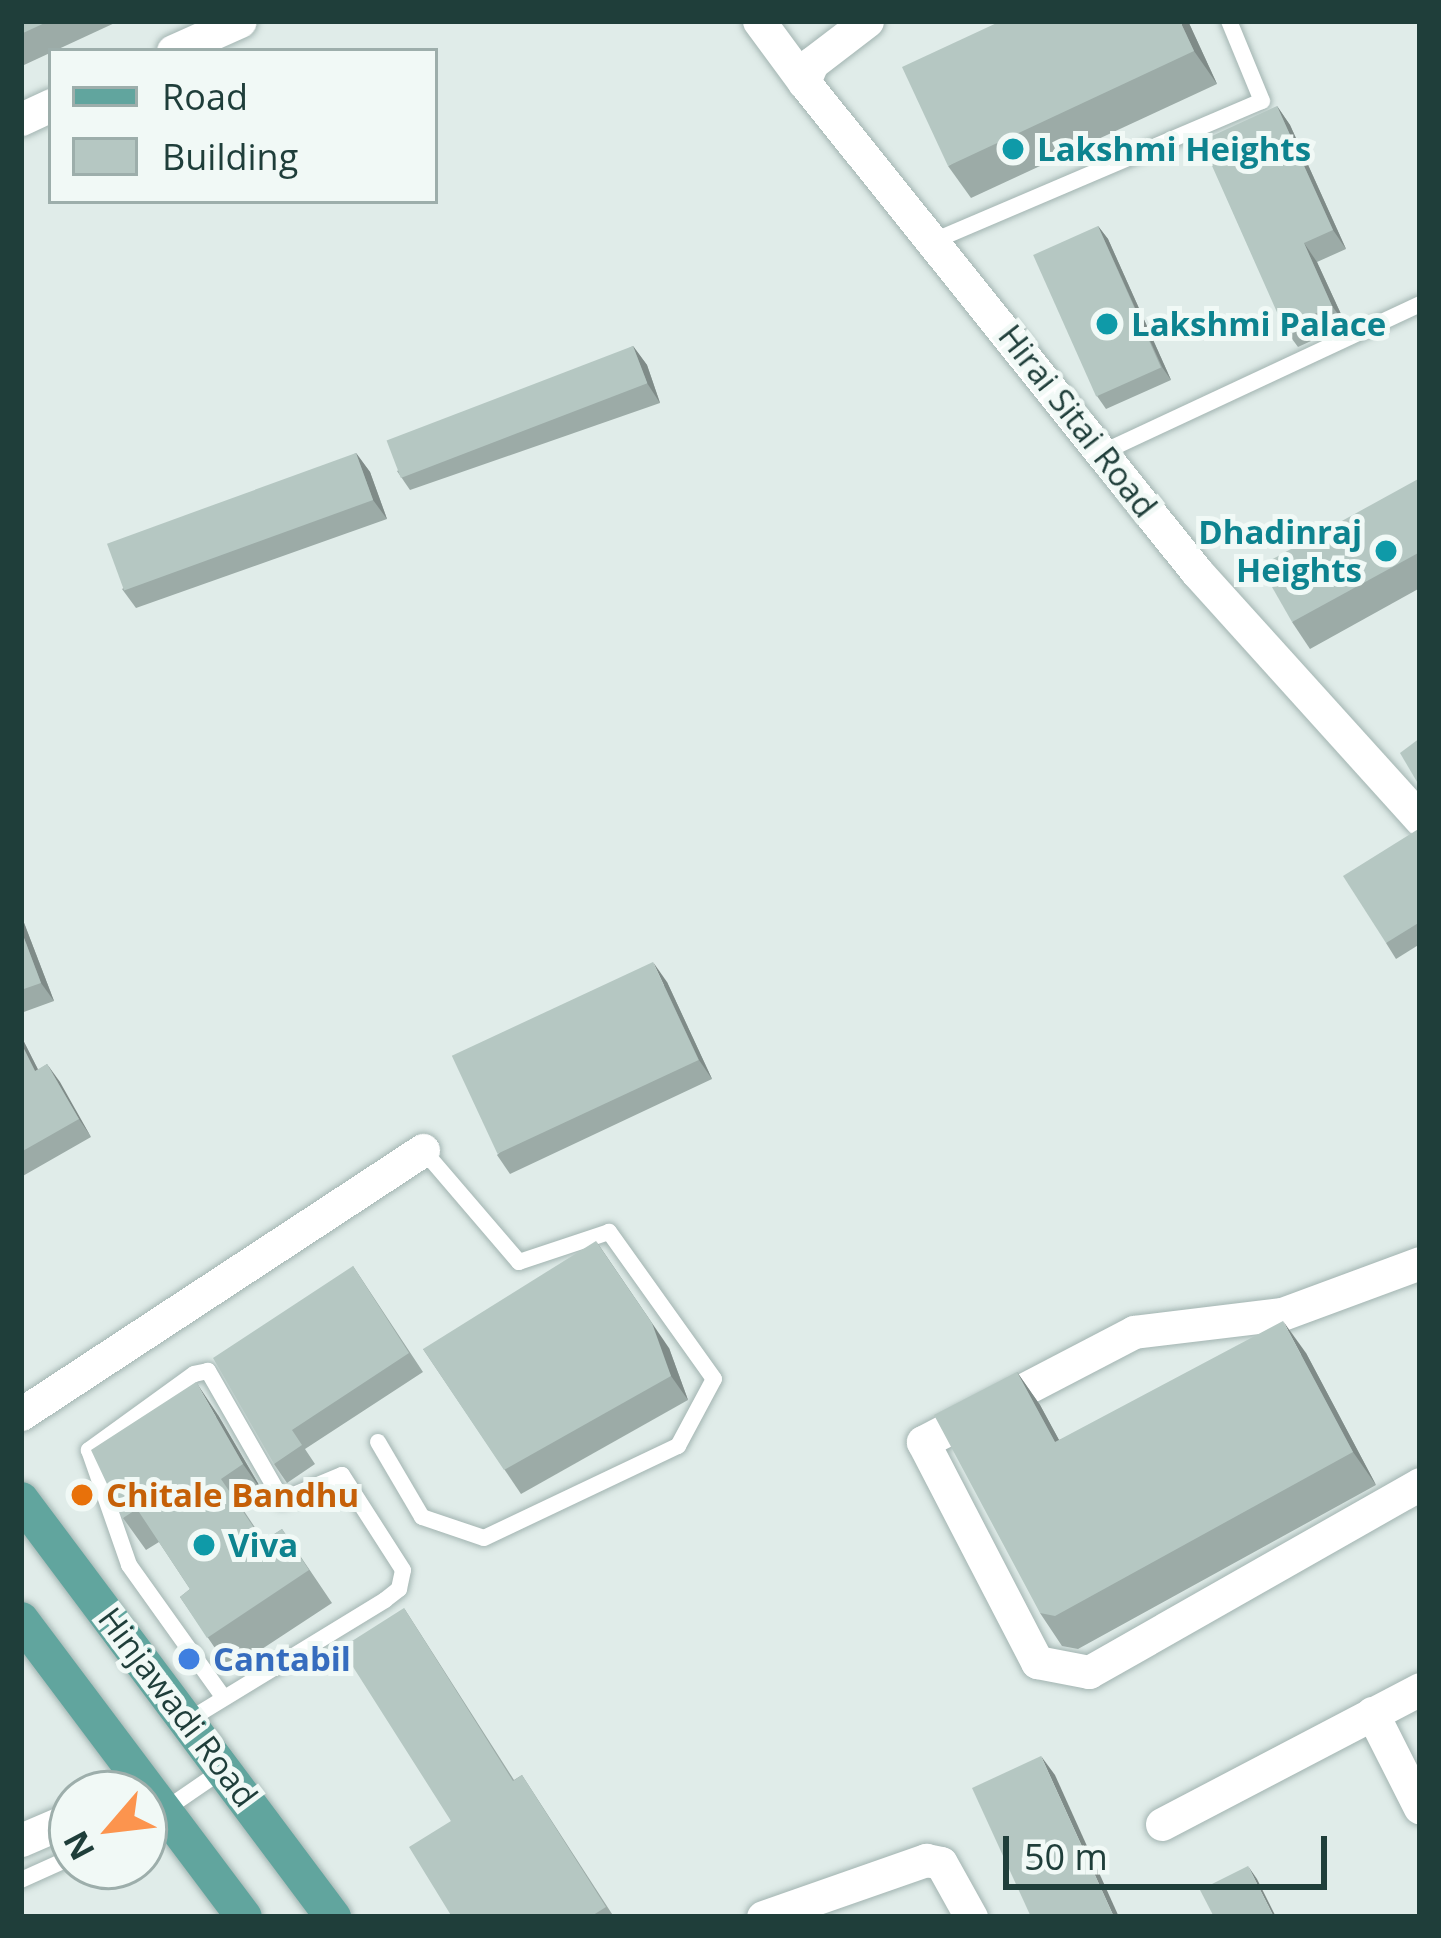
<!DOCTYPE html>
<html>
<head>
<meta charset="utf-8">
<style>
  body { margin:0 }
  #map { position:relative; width:1441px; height:1938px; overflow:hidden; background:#e0ece9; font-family:"Open Sans",sans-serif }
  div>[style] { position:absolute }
  .roads { filter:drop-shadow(0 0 3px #a2b4b1) drop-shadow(0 0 3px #a2b4b1) }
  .lane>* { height:16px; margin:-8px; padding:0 8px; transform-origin:8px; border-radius:8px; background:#fff }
  .street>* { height:33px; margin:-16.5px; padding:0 16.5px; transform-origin:16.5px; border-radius:16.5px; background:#fff }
  .primary>* { height:36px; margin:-18px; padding:0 18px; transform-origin:18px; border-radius:18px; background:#61a59e }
  .wall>* { inset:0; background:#9caba7 }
  .shaded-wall>* { inset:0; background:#7f8b88 }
  .building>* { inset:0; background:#b5c7c2; transform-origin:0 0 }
  .dots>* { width:33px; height:33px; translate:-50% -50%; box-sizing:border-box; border:6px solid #f1f9f6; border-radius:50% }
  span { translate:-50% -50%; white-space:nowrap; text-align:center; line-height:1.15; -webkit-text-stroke:10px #f1f9f6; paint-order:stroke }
  .culture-label { font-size:33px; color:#0d838f; font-weight:700 }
  .left { translate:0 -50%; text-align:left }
  .right { translate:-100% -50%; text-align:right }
  .street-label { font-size:33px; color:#1f3e3a }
  .food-label { font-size:33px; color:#c56008; font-weight:700 }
  .shop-label { font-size:33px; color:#366cbe; font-weight:700 }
  .frame { position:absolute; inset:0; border:24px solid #1f3e3a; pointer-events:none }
  .legend { position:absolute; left:48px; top:48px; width:390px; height:156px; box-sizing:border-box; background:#f1f9f6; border:3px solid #9daeab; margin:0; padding:15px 21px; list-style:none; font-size:36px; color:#1f3e3a }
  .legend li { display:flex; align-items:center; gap:24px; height:60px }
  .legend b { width:60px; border:3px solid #9daeab }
  .north { position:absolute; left:48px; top:1770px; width:120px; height:120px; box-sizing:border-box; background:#f1f9f6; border:3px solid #9daeab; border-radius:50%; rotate:242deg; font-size:33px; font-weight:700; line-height:48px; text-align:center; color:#1f3e3a }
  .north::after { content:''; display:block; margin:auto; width:42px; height:54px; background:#fc944e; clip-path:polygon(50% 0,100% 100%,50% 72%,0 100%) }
  .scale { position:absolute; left:1003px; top:1836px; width:324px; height:54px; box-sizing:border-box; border:6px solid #1f3e3a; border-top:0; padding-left:15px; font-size:36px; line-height:42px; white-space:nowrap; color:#1f3e3a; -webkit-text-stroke:9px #f1f9f6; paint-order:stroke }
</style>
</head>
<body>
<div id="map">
  <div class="roads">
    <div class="lane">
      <div style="left:936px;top:240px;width:354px;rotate:-23.1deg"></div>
      <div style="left:1262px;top:101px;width:87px;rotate:-112.4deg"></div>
      <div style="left:1101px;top:453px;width:352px;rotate:-25deg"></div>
      <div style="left:378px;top:1442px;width:87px;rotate:59.6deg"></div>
      <div style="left:422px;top:1517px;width:65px;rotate:18.7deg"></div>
      <div style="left:484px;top:1538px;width:215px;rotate:-25.4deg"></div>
      <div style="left:678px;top:1446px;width:76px;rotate:-61.8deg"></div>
      <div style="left:714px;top:1379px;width:181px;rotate:-125.5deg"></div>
      <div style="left:609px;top:1232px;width:95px;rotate:161.6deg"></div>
      <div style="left:519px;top:1262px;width:148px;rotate:-130.6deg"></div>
      <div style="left:187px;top:1721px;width:232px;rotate:-31.4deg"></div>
      <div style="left:385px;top:1600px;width:18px;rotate:-38deg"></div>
      <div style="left:399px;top:1589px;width:19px;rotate:-78deg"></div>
      <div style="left:403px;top:1570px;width:113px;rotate:-122.7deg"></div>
      <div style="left:342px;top:1475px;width:65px;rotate:157.4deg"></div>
      <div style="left:282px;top:1500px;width:149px;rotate:-119.8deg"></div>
      <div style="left:208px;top:1371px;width:14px;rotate:168deg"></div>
      <div style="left:194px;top:1374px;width:130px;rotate:144.1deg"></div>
      <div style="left:89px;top:1450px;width:122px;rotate:70.8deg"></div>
      <div style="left:129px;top:1565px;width:163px;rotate:54.5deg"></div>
      <div style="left:144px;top:1824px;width:101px;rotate:-34.5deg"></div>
      <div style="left:21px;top:1880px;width:56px;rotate:-24.3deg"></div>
    </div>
    <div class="street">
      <div style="left:759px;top:21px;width:76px;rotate:53.6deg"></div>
      <div style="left:867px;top:21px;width:69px;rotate:142.6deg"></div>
      <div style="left:812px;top:63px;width:21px;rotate:113deg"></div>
      <div style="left:804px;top:82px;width:628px;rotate:51.27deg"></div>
      <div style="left:1197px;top:572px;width:333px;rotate:47.9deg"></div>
      <div style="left:173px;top:51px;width:73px;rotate:-24.1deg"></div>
      <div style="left:21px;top:119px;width:33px;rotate:-25deg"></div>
      <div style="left:1420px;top:1263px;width:147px;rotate:159.7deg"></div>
      <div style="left:1282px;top:1314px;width:149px;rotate:173.1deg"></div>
      <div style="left:1134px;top:1332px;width:238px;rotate:152.5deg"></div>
      <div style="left:923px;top:1442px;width:248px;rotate:62.6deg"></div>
      <div style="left:1037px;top:1662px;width:53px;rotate:10.9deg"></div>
      <div style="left:1089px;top:1672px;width:381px;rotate:-29.6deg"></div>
      <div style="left:21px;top:1414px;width:481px;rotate:-33.3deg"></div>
      <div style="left:1372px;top:1713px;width:106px;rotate:63.2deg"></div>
      <div style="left:1162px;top:1824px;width:291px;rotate:-27.6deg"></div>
      <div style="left:21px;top:1840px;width:56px;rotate:-23.3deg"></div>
      <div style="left:763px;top:1917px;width:173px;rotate:-19.3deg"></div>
      <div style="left:926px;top:1860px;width:15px;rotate:11deg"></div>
      <div style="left:941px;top:1863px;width:62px;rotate:60.9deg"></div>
    </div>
    <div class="primary">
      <div style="left:21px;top:1500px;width:521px;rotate:53.2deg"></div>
      <div style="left:21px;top:1620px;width:371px;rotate:53.1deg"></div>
    </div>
  </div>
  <div class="wall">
    <div style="clip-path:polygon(21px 21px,119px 21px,24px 65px,21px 60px)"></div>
    <div style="clip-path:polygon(1188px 21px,1217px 84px,971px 198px,948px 166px)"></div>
    <div style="clip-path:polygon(1277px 106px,1290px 125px,1346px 249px,1317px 262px,1346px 325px,1298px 347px,1284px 328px)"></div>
    <div style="clip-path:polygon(1098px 226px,1108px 239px,1171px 380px,1106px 409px,1097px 396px)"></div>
    <div style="clip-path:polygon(633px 346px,647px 365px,660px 403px,410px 490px,397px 471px)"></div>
    <div style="clip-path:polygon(356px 453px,370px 472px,387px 519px,136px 608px,122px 589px)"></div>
    <div style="clip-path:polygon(1420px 478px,1420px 588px,1310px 649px,1292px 622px)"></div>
    <div style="clip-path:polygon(1420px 828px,1420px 944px,1396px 959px,1386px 943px)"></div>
    <div style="clip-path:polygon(21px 915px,54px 1001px,21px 1013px)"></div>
    <div style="clip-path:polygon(667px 982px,712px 1079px,510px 1174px,497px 1155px)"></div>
    <div style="clip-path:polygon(21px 1036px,38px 1070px,47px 1064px,91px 1137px,21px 1177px)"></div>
    <div style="clip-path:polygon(353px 1266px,423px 1372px,305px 1449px,315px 1464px,287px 1483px,274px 1464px)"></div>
    <div style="clip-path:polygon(669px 1348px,688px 1400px,521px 1494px,423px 1349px)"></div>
    <div style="clip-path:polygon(1306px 1353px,1376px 1485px,1078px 1649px,1062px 1646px,1040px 1613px,1017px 1372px,1040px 1405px,1059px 1440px)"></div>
    <div style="clip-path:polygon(218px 1415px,266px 1497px,244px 1511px,264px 1541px,282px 1529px,332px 1603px,230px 1670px,180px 1597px,190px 1589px,159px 1542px,146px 1550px,123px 1518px)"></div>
    <div style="clip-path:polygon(404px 1608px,514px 1780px,522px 1775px,614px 1917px,452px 1917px,451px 1821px)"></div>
  </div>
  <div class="shaded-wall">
    <div style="clip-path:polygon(1180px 21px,1188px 21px,1217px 84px,1194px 51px)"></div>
    <div style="clip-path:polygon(1277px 106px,1290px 125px,1346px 249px,1333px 230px)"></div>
    <div style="clip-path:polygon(1098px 226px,1108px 239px,1171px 380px,1162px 367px)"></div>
    <div style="clip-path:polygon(1304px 243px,1317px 262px,1346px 325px,1332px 306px)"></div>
    <div style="clip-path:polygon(633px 346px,647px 365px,660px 403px,647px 383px)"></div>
    <div style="clip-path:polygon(356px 453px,370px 472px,387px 519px,373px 500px)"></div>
    <div style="clip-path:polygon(21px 915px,54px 1001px,41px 983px,21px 930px)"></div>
    <div style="clip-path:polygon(653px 962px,667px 982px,712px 1079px,699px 1060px)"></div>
    <div style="clip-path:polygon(21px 1036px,48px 1089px,35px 1071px,21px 1043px)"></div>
    <div style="clip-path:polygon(47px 1064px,60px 1082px,91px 1137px,79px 1119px)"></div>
    <div style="clip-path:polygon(596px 1241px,669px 1348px,688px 1400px,671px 1376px)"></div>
    <div style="clip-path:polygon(1283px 1321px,1306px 1353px,1376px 1485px,1353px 1452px)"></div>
    <div style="clip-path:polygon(1017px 1372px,1040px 1405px,1078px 1475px,1055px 1442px)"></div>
    <div style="clip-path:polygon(196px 1382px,218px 1415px,266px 1497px,243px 1464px)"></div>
    <div style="clip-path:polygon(1041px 1756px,1055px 1775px,1119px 1917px,1114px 1917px)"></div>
    <div style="clip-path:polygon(1248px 1866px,1257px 1879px,1276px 1917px,1274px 1917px)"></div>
  </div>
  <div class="building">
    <div style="clip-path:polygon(21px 21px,49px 21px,21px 34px)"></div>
    <div style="clip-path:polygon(1001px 21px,1180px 21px,1194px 51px,948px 166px,902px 67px)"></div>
    <div style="clip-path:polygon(1277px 106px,1333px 230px,1304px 243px,1332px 306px,1284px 328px,1201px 141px)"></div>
    <div style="left:1098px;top:226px;width:155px;height:71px;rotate:66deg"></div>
    <div style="left:633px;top:346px;width:40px;height:264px;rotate:69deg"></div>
    <div style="left:356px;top:453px;width:50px;height:265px;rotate:70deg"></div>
    <div style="clip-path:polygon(1420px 478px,1420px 552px,1292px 622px,1260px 566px)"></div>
    <div style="clip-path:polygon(1420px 738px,1420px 787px,1400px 753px)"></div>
    <div style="clip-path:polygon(1420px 828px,1420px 922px,1386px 943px,1343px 876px)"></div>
    <div style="clip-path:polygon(21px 930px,41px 983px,21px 990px)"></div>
    <div style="left:653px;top:962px;width:108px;height:222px;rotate:65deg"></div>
    <div style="clip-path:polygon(21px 1043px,35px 1071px,47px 1064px,79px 1119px,21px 1152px)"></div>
    <div style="clip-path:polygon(596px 1241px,652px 1323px,671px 1376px,504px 1470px,423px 1349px)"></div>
    <div style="clip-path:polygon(353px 1266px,409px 1353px,292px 1430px,302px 1445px,274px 1464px,213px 1358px)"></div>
    <div style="clip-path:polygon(1283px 1321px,1353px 1452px,1055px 1616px,1040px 1613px,934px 1415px,1017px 1372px,1055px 1442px)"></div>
    <div style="clip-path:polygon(196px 1382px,243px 1464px,221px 1479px,263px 1541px,282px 1529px,309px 1570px,207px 1638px,180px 1597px,190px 1589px,137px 1509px,123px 1518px,91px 1450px)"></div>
    <div style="clip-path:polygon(404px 1608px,513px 1781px,522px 1775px,606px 1907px,590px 1917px,452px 1917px,409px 1847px,451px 1821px,341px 1648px)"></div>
    <div style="clip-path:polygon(1041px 1756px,1114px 1917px,1031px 1917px,972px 1788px)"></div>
    <div style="clip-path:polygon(1248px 1866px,1274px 1917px,1214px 1917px,1200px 1890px)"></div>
  </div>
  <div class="dots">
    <div style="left:1013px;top:149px;background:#0f9aa8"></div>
    <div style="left:1107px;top:324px;background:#0f9aa8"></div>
    <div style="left:1386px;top:551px;background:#0f9aa8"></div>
    <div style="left:82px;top:1495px;background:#e8710a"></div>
    <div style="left:204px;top:1545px;background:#0f9aa8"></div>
    <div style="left:189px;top:1659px;background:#3f7fe0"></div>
  </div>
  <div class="culture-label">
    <span class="left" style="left:1037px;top:149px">Lakshmi Heights</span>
    <span class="left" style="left:1131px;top:324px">Lakshmi Palace</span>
    <span class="right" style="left:1362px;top:551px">Dhadinraj<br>Heights</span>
    <span class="left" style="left:228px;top:1545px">Viva</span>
  </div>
  <div class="street-label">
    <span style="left:1078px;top:421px;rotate:52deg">Hirai Sitai Road</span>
    <span style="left:178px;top:1707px;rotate:53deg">Hinjawadi Road</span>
  </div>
  <div class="food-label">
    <span class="left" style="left:106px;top:1495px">Chitale Bandhu</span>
  </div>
  <div class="shop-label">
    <span class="left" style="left:213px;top:1659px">Cantabil</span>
  </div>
  <div class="frame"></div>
  <ul class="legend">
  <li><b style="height:15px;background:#61a59e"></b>Road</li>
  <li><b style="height:33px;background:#b5c7c2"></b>Building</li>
  </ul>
  <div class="north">N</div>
  <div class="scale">50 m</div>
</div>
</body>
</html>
